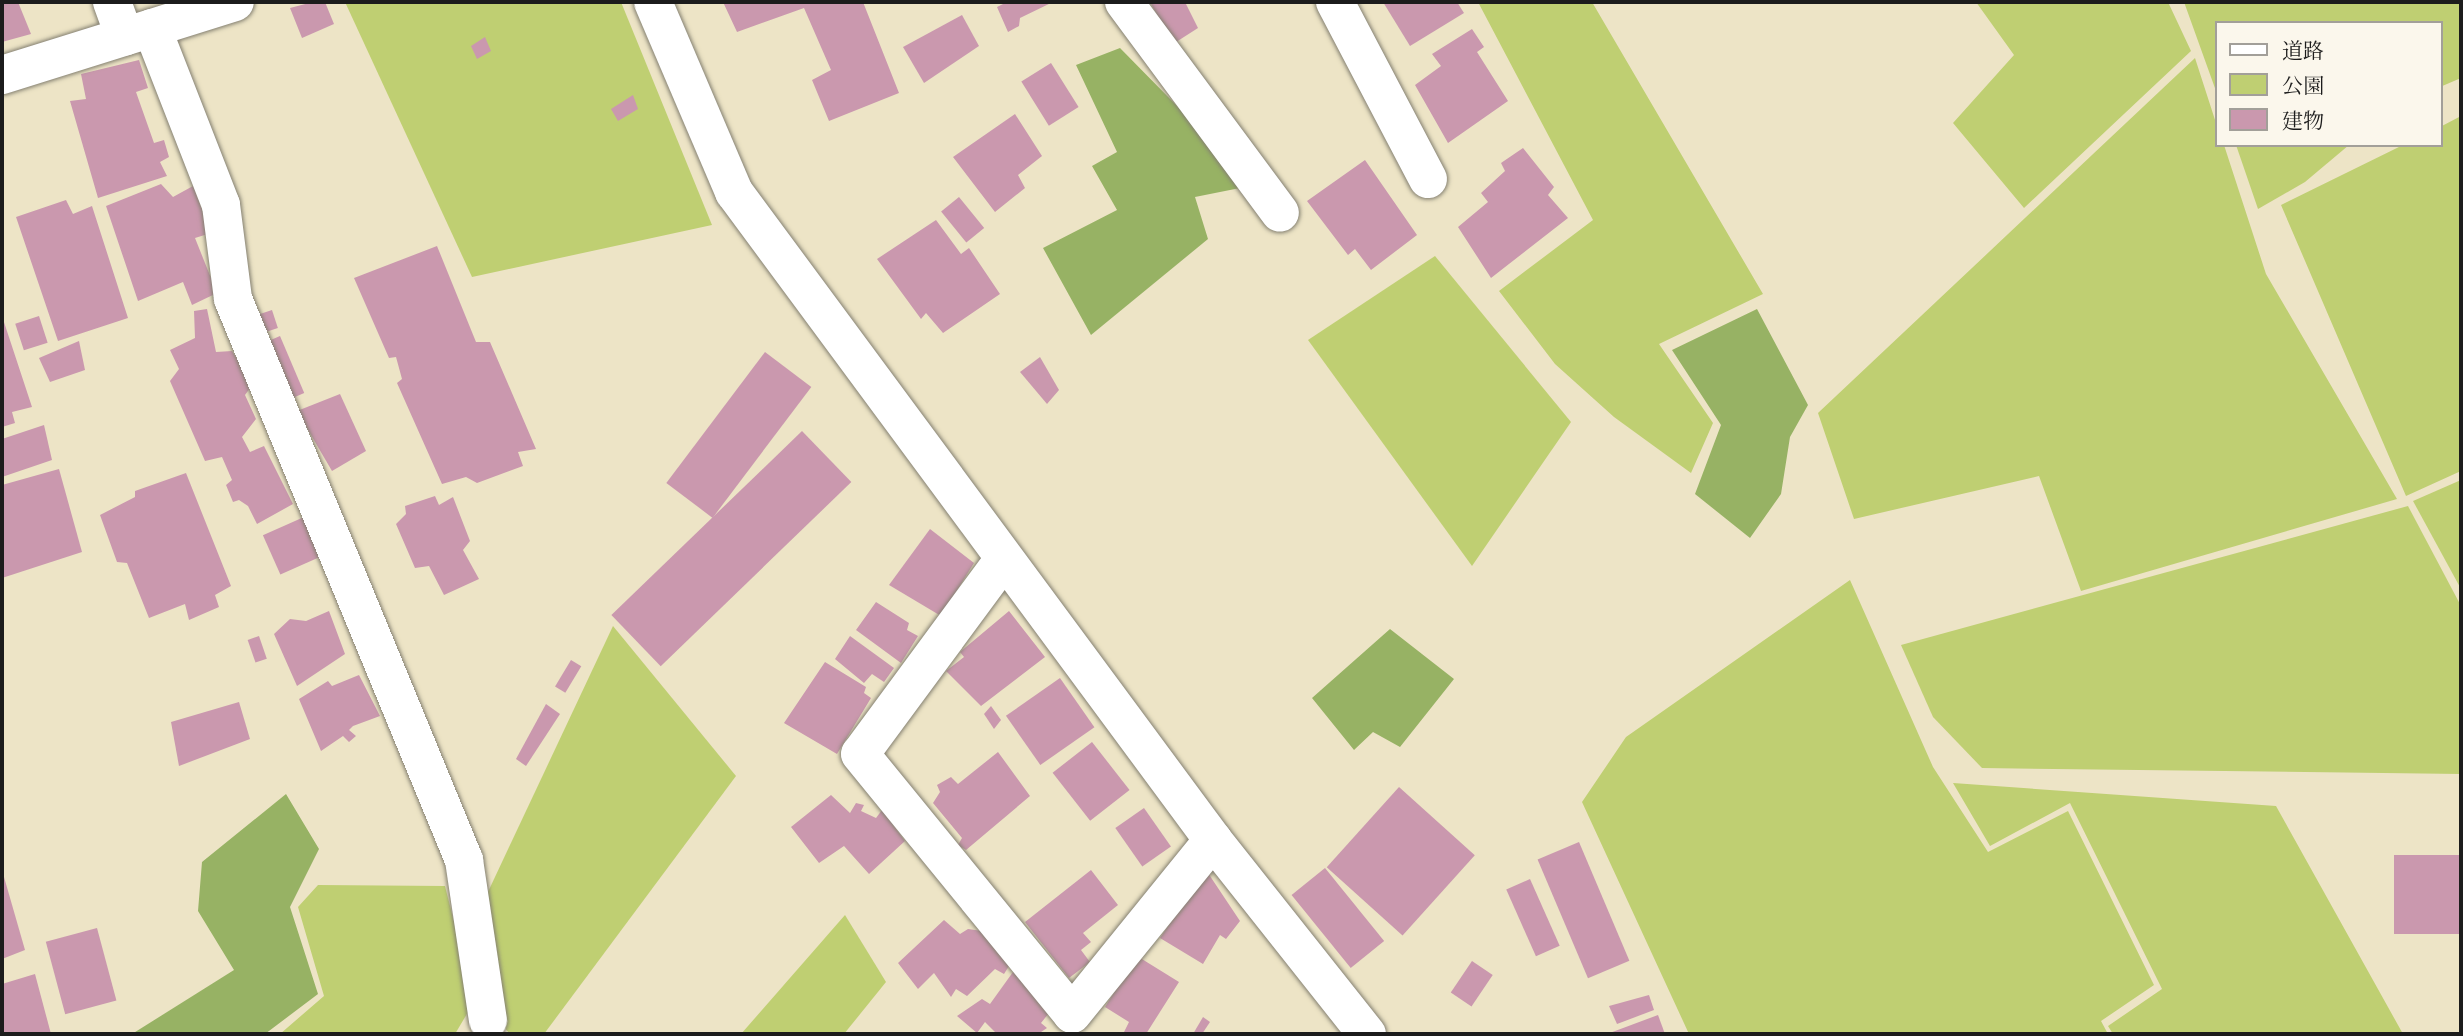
<!DOCTYPE html>
<html>
<head>
<meta charset="utf-8">
<style>
  body { margin:0 }
  #map { position:relative; width:2463px; height:1036px; overflow:hidden; background:#ede4c6; font-family:"IM FELL Double Pica","Noto Serif JP",serif }
  div>[style] { position:absolute }
  .green>* { inset:0; background:#bfcf72 }
  .forest>* { inset:0; background:#97b264 }
  .building>* { inset:0; background:#ca98ae; transform-origin:0 0 }
  .roads { filter:drop-shadow(0 0 2px #848071) drop-shadow(0 0 2px #848071) }
  .minor>* { height:38px; margin:-19px; padding:0 19px; transform-origin:19px; border-radius:19px; background:#fff }
  span { translate:-50% -50%; white-space:nowrap; text-align:center; line-height:1.15; -webkit-text-stroke:5px #fbf7ec; paint-order:stroke }
  .frame { position:absolute; inset:0; border:4px solid #1c1c1c; pointer-events:none }
  .legend { position:absolute; left:2215px; top:21px; width:228px; height:126px; box-sizing:border-box; background:#fbf7ec; border:2px solid #a29f99; margin:0; padding:9px 12px; list-style:none; font-size:21px; color:#1c1c1c }
  .legend li { display:flex; align-items:center; gap:14px; height:35px }
  .legend b { width:35px; border:2px solid #a29f99 }
</style>
</head>
<body>
<div id="map">
  <div class="green">
    <div style="clip-path:polygon(345px 2px,621px 2px,712px 225px,472px 277px)"></div>
    <div style="clip-path:polygon(1478px 2px,1592px 2px,1763px 294px,1659px 344px,1713px 423px,1691px 473px,1614px 417px,1555px 364px,1499px 291px,1593px 220px)"></div>
    <div style="clip-path:polygon(1976px 2px,2168px 2px,2191px 51px,2024px 208px,1953px 123px,2014px 55px)"></div>
    <div style="clip-path:polygon(2184px 2px,2461px 2px,2461px 78px,2440px 87px,2440px 23px,2216px 23px,2216px 91px)"></div>
    <div style="clip-path:polygon(2195px 58px,2216px 123px,2216px 145px,2224px 145px,2266px 274px,2397px 499px,2081px 591px,2039px 476px,1854px 519px,1818px 413px)"></div>
    <div style="clip-path:polygon(2461px 116px,2461px 471px,2406px 496px,2281px 205px,2403px 145px,2440px 145px,2440px 127px)"></div>
    <div style="clip-path:polygon(2236px 145px,2349px 145px,2305px 182px,2258px 209px)"></div>
    <div style="clip-path:polygon(1435px 256px,1571px 422px,1472px 566px,1308px 340px)"></div>
    <div style="clip-path:polygon(2461px 480px,2461px 589px,2413px 501px)"></div>
    <div style="clip-path:polygon(2408px 506px,2461px 606px,2461px 774px,1982px 768px,1933px 717px,1901px 645px)"></div>
    <div style="clip-path:polygon(1850px 580px,1933px 767px,1988px 852px,2068px 811px,2154px 985px,2101px 1021px,2108px 1034px,1689px 1034px,1582px 802px,1626px 737px)"></div>
    <div style="clip-path:polygon(613px 626px,736px 776px,544px 1034px,510px 1034px,502px 1025px,487px 894px)"></div>
    <div style="clip-path:polygon(1953px 783px,2276px 806px,2403px 1034px,2113px 1034px,2108px 1026px,2162px 989px,2070px 803px,1990px 846px)"></div>
    <div style="clip-path:polygon(318px 885px,445px 886px,474px 1002px,455px 1034px,280px 1034px,324px 996px,298px 907px)"></div>
    <div style="clip-path:polygon(845px 915px,886px 982px,844px 1034px,741px 1034px)"></div>
  </div>
  <div class="forest">
    <div style="clip-path:polygon(1120px 48px,1236px 166px,1240px 188px,1195px 197px,1208px 239px,1091px 335px,1043px 248px,1117px 210px,1092px 166px,1117px 152px,1076px 65px)"></div>
    <div style="clip-path:polygon(1757px 309px,1808px 405px,1790px 437px,1781px 494px,1750px 538px,1695px 494px,1721px 425px,1672px 350px)"></div>
    <div style="clip-path:polygon(1390px 629px,1454px 679px,1400px 747px,1373px 732px,1354px 750px,1312px 698px)"></div>
    <div style="clip-path:polygon(286px 794px,319px 849px,290px 907px,318px 994px,265px 1034px,132px 1034px,234px 970px,198px 911px,202px 862px)"></div>
  </div>
  <div class="building">
    <div style="clip-path:polygon(2px 2px,18px 2px,31px 34px,2px 42px)"></div>
    <div style="clip-path:polygon(313px 2px,325px 2px,334px 24px,302px 38px,290px 8px)"></div>
    <div style="clip-path:polygon(723px 2px,863px 2px,899px 93px,829px 121px,812px 80px,831px 70px,804px 8px,737px 32px)"></div>
    <div style="clip-path:polygon(1007px 2px,1053px 2px,1020px 18px,1019px 26px,1008px 32px,997px 7px)"></div>
    <div style="clip-path:polygon(1150px 2px,1185px 2px,1198px 28px,1173px 44px)"></div>
    <div style="clip-path:polygon(1383px 2px,1457px 2px,1464px 13px,1410px 46px)"></div>
    <div style="clip-path:polygon(962px 15px,979px 46px,924px 83px,903px 47px)"></div>
    <div style="clip-path:polygon(1472px 29px,1484px 47px,1477px 52px,1508px 101px,1448px 143px,1415px 85px,1441px 66px,1432px 54px)"></div>
    <div style="clip-path:polygon(485px 37px,491px 51px,477px 59px,471px 46px)"></div>
    <div style="clip-path:polygon(139px 60px,148px 88px,136px 92px,154px 143px,164px 140px,169px 157px,160px 162px,167px 176px,98px 198px,70px 101px,86px 99px,81px 74px)"></div>
    <div style="left:1051px;top:63px;width:52px;height:35px;rotate:58deg"></div>
    <div style="clip-path:polygon(633px 95px,638px 109px,618px 121px,611px 109px)"></div>
    <div style="clip-path:polygon(1015px 114px,1042px 156px,1018px 175px,1025px 188px,995px 212px,953px 157px)"></div>
    <div style="clip-path:polygon(1523px 148px,1554px 187px,1548px 195px,1568px 218px,1491px 278px,1458px 227px,1488px 202px,1481px 193px,1505px 171px,1501px 163px)"></div>
    <div style="clip-path:polygon(1365px 160px,1417px 235px,1371px 270px,1355px 249px,1348px 255px,1307px 201px)"></div>
    <div style="clip-path:polygon(161px 184px,173px 197px,193px 186px,211px 233px,195px 238px,217px 293px,192px 305px,183px 282px,138px 301px,106px 206px)"></div>
    <div style="left:959px;top:197px;width:40px;height:23px;rotate:51deg"></div>
    <div style="clip-path:polygon(66px 200px,73px 214px,92px 206px,128px 318px,58px 341px,16px 217px)"></div>
    <div style="clip-path:polygon(936px 220px,961px 254px,969px 248px,1000px 294px,943px 333px,926px 313px,921px 319px,877px 259px)"></div>
    <div style="clip-path:polygon(437px 246px,476px 342px,490px 342px,536px 449px,518px 452px,523px 466px,477px 483px,466px 477px,442px 484px,397px 383px,402px 379px,396px 357px,389px 358px,354px 278px)"></div>
    <div style="clip-path:polygon(207px 309px,216px 352px,232px 351px,253px 384px,245px 395px,256px 419px,242px 437px,250px 452px,264px 446px,293px 504px,257px 524px,248px 506px,239px 500px,233px 502px,226px 485px,232px 480px,222px 457px,205px 461px,170px 381px,179px 369px,170px 350px,195px 338px,194px 311px)"></div>
    <div style="left:272px;top:310px;width:19px;height:15px;rotate:72deg"></div>
    <div style="clip-path:polygon(2px 316px,32px 407px,12px 412px,15px 423px,2px 427px)"></div>
    <div style="left:39px;top:316px;width:28px;height:25px;rotate:72deg"></div>
    <div style="left:280px;top:336px;width:62px;height:17px;rotate:67deg"></div>
    <div style="clip-path:polygon(79px 341px,85px 370px,50px 382px,39px 358px)"></div>
    <div style="left:765px;top:352px;width:58px;height:164px;rotate:37deg"></div>
    <div style="clip-path:polygon(1040px 357px,1059px 390px,1047px 404px,1020px 372px)"></div>
    <div style="clip-path:polygon(340px 394px,366px 451px,332px 471px,297px 411px)"></div>
    <div style="clip-path:polygon(44px 425px,52px 460px,2px 477px,2px 439px)"></div>
    <div style="left:802px;top:431px;width:71px;height:265px;rotate:46deg"></div>
    <div style="clip-path:polygon(59px 469px,82px 552px,2px 578px,2px 485px)"></div>
    <div style="clip-path:polygon(186px 473px,231px 586px,215px 595px,219px 607px,189px 620px,185px 604px,149px 618px,127px 563px,117px 562px,100px 515px,135px 497px,135px 491px)"></div>
    <div style="clip-path:polygon(435px 496px,439px 505px,453px 497px,470px 541px,463px 550px,479px 579px,444px 595px,429px 566px,415px 568px,396px 524px,406px 514px,405px 506px)"></div>
    <div style="left:304px;top:517px;width:43px;height:45px;rotate:66deg"></div>
    <div style="clip-path:polygon(930px 529px,974px 563px,941px 616px,889px 585px)"></div>
    <div style="clip-path:polygon(876px 602px,909px 623px,907px 630px,918px 636px,901px 663px,856px 630px)"></div>
    <div style="clip-path:polygon(329px 611px,345px 654px,297px 686px,274px 634px,290px 619px,306px 621px)"></div>
    <div style="clip-path:polygon(1009px 611px,1045px 657px,981px 706px,946px 671px,964px 657px,960px 652px)"></div>
    <div style="left:259px;top:636px;width:24px;height:12px;rotate:71deg"></div>
    <div style="clip-path:polygon(850px 636px,894px 668px,884px 682px,872px 674px,864px 683px,835px 659px)"></div>
    <div style="left:571px;top:660px;width:12px;height:31px;rotate:31deg"></div>
    <div style="clip-path:polygon(825px 662px,866px 687px,864px 693px,871px 698px,837px 754px,784px 723px)"></div>
    <div style="clip-path:polygon(359px 675px,380px 716px,353px 726px,349px 730px,356px 736px,349px 742px,343px 736px,321px 751px,299px 699px,328px 681px,332px 686px)"></div>
    <div style="left:1060px;top:678px;width:60px;height:66px;rotate:55deg"></div>
    <div style="clip-path:polygon(239px 702px,250px 739px,179px 766px,171px 722px)"></div>
    <div style="clip-path:polygon(546px 704px,560px 714px,526px 766px,516px 759px)"></div>
    <div style="clip-path:polygon(991px 706px,1001px 720px,994px 729px,984px 714px)"></div>
    <div style="left:1092px;top:742px;width:61px;height:50px;rotate:52deg"></div>
    <div style="clip-path:polygon(998px 752px,1030px 796px,966px 850px,958px 845px,962px 838px,933px 803px,940px 792px,937px 785px,951px 777px,958px 784px)"></div>
    <div style="left:1399px;top:787px;width:102px;height:108px;rotate:42deg"></div>
    <div style="clip-path:polygon(831px 795px,850px 813px,856px 803px,864px 805px,861px 811px,876px 818px,882px 810px,905px 841px,869px 874px,844px 846px,819px 863px,791px 827px)"></div>
    <div style="left:1144px;top:808px;width:47px;height:35px;rotate:55deg"></div>
    <div style="left:1579px;top:842px;width:129px;height:45px;rotate:67deg"></div>
    <div style="left:2461px;top:855px;width:79px;height:67px;rotate:90deg"></div>
    <div style="left:1325px;top:868px;width:94px;height:43px;rotate:51deg"></div>
    <div style="clip-path:polygon(2px 870px,25px 950px,2px 959px)"></div>
    <div style="clip-path:polygon(1091px 870px,1118px 905px,1083px 933px,1091px 942px,1081px 950px,1090px 962px,1069px 978px,1025px 922px)"></div>
    <div style="clip-path:polygon(1206px 870px,1240px 921px,1226px 939px,1220px 935px,1203px 964px,1160px 938px)"></div>
    <div style="left:1530px;top:879px;width:73px;height:26px;rotate:66deg"></div>
    <div style="clip-path:polygon(944px 920px,960px 934px,968px 929px,982px 931px,1009px 966px,1004px 974px,995px 969px,967px 996px,956px 989px,951px 997px,934px 973px,918px 989px,898px 963px)"></div>
    <div style="left:97px;top:928px;width:75px;height:53px;rotate:75deg"></div>
    <div style="clip-path:polygon(1137px 956px,1179px 982px,1146px 1034px,1123px 1034px,1129px 1022px,1105px 1007px)"></div>
    <div style="left:1472px;top:961px;width:25px;height:38px;rotate:34deg"></div>
    <div style="clip-path:polygon(1013px 972px,1049px 1013px,1041px 1023px,1047px 1028px,1038px 1034px,997px 1034px,985px 1022px,977px 1033px,957px 1016px,982px 999px,990px 1004px)"></div>
    <div style="clip-path:polygon(35px 974px,51px 1034px,2px 1034px,2px 984px)"></div>
    <div style="clip-path:polygon(1649px 995px,1654px 1010px,1617px 1024px,1609px 1006px)"></div>
    <div style="clip-path:polygon(1658px 1015px,1665px 1034px,1607px 1034px)"></div>
    <div style="clip-path:polygon(1203px 1017px,1210px 1022px,1202px 1034px,1193px 1034px)"></div>
  </div>
  <div class="roads">
    <div class="minor">
      <div style="left:112px;top:2px;width:37px;rotate:70deg"></div>
      <div style="left:653px;top:2px;width:207px;rotate:66.9deg"></div>
      <div style="left:734px;top:192px;width:806px;rotate:53.53deg"></div>
      <div style="left:1213px;top:840px;width:248px;rotate:51.6deg"></div>
      <div style="left:1124px;top:2px;width:262px;rotate:53.5deg"></div>
      <div style="left:1335px;top:2px;width:200px;rotate:62.3deg"></div>
      <div style="left:152px;top:28px;width:190px;rotate:68.7deg"></div>
      <div style="left:221px;top:205px;width:95px;rotate:82.7deg"></div>
      <div style="left:233px;top:299px;width:607px;rotate:67.62deg"></div>
      <div style="left:464px;top:860px;width:162px;rotate:81.5deg"></div>
      <div style="left:2px;top:75px;width:244px;rotate:-17.4deg"></div>
      <div style="left:1004px;top:559px;width:242px;rotate:126.4deg"></div>
      <div style="left:860px;top:754px;width:335px;rotate:50.8deg"></div>
      <div style="left:1072px;top:1014px;width:224px;rotate:-51deg"></div>
    </div>
  </div>
  <div class="frame"></div>
  <ul class="legend">
  <li><b style="height:9px;background:#fff"></b>道路</li>
  <li><b style="height:19px;background:#bfcf72"></b>公園</li>
  <li><b style="height:19px;background:#ca98ae"></b>建物</li>
  </ul>
</div>
</body>
</html>
